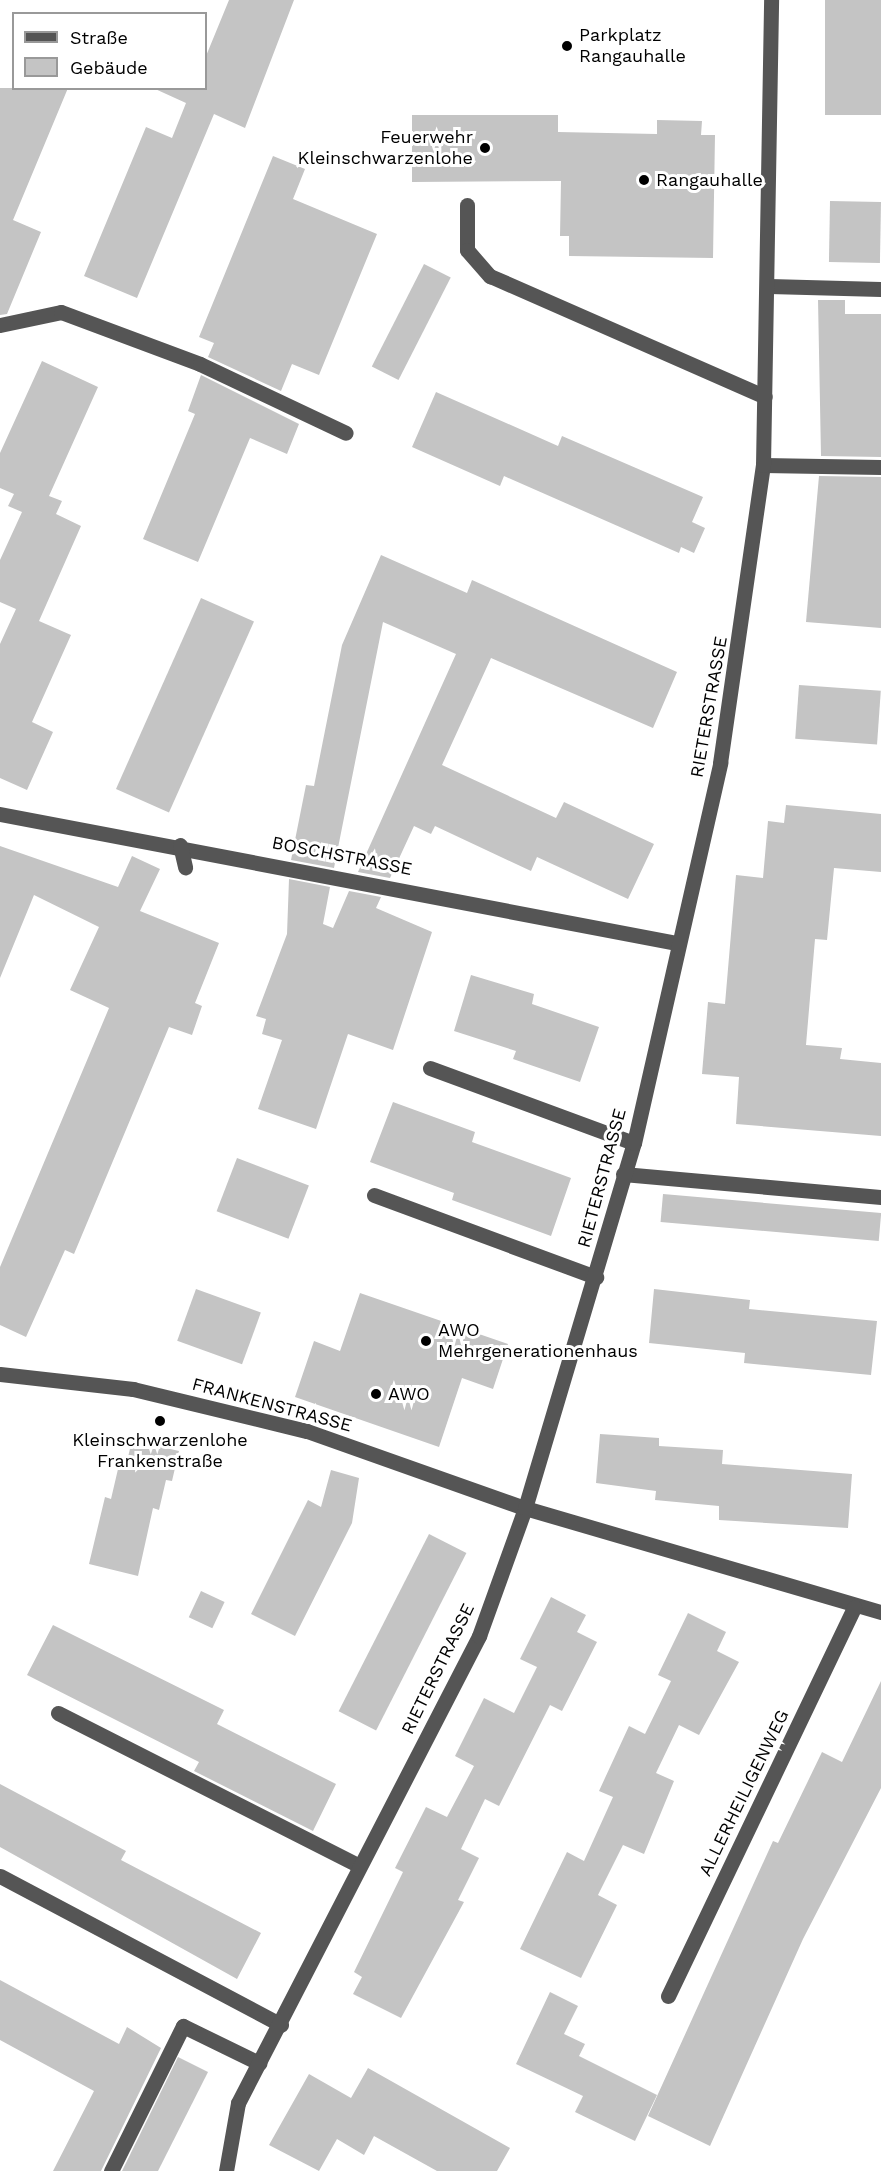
<!DOCTYPE html>
<html>
<head>
<meta charset="utf-8">
<style>
  body { margin:0 }
  #map { position:relative; width:881px; height:2171px; overflow:hidden; background:#fff; font-family:"Work Sans",sans-serif }
  div>[style] { position:absolute }
  .building>* { inset:0; background:#c4c4c4; transform-origin:0 0 }
  .minor>* { height:15px; margin:-7.5px; padding:0 7.5px; transform-origin:7.5px; border-radius:7.5px; background:#555 }
  .dots>* { width:16px; height:16px; translate:-50% -50%; box-sizing:border-box; border:3px solid #fff; border-radius:50% }
  span { translate:-50% -50%; white-space:nowrap; text-align:center; line-height:1.15; -webkit-text-stroke:6px #fff; paint-order:stroke }
  .poi-label { font-size:18px; color:#000 }
  .left { translate:0 -50%; text-align:left }
  .right { translate:-100% -50%; text-align:right }
  .street-label { font-size:18px; color:#000 }
  .legend { position:absolute; left:12px; top:12px; width:195px; height:78px; box-sizing:border-box; background:#fff; border:2px solid #999; margin:0; padding:8px 10px; list-style:none; font-size:18px; color:#000 }
  .legend li { display:flex; align-items:center; gap:12px; height:30px }
  .legend b { width:30px; border:2px solid #999 }
</style>
</head>
<body>
<div id="map">
  <div class="building">
    <div style="clip-path:polygon(229px 0,294px 0,245px 128px,214px 114px,137px 298px,84px 276px,146px 127px,172px 138px,186px 103px,153px 88px,206px 88px,206px 56px)"></div>
    <div style="left:825px;top:0;width:56px;height:115px"></div>
    <div style="clip-path:polygon(0 88px,68px 88px,13px 220px,41px 232px,7px 314px,0 315px)"></div>
    <div style="clip-path:polygon(412px 115px,558px 115px,558px 132px,657px 134px,657px 120px,702px 121px,701px 135px,715px 135px,713px 258px,569px 256px,569px 236px,560px 236px,561px 181px,412px 182px)"></div>
    <div style="clip-path:polygon(273px 156px,305px 169px,293px 199px,377px 234px,319px 375px,292px 364px,281px 391px,208px 357px,214px 343px,199px 337px)"></div>
    <div style="left:830px;top:201px;width:51px;height:61px;rotate:1deg"></div>
    <div style="left:424px;top:264px;width:30px;height:115px;rotate:27deg"></div>
    <div style="clip-path:polygon(818px 300px,845px 300px,845px 314px,881px 314px,881px 457px,821px 456px)"></div>
    <div style="clip-path:polygon(42px 361px,98px 387px,49px 496px,62px 501px,56px 514px,81px 526px,39px 621px,71px 635px,32px 722px,53px 732px,27px 790px,0 778px,0 644px,16px 609px,0 602px,0 560px,22px 512px,8px 506px,14px 494px,0 488px,0 453px)"></div>
    <div style="clip-path:polygon(201px 375px,299px 424px,287px 454px,250px 438px,198px 562px,143px 539px,195px 414px,188px 411px)"></div>
    <div style="clip-path:polygon(436px 392px,558px 446px,562px 436px,703px 497px,692px 522px,705px 528px,694px 553px,681px 547px,679px 553px,504px 476px,500px 486px,412px 447px)"></div>
    <div style="clip-path:polygon(819px 476px,881px 477px,881px 628px,806px 622px)"></div>
    <div style="clip-path:polygon(381px 555px,467px 593px,472px 580px,677px 672px,653px 728px,491px 658px,442px 765px,556px 818px,564px 802px,654px 844px,628px 899px,537px 857px,531px 871px,435px 826px,431px 834px,414px 826px,390px 878px,358px 872px,456px 654px,383px 622px,334px 868px,291px 860px,306px 785px,314px 786px,342px 645px)"></div>
    <div style="left:201px;top:598px;width:58px;height:209px;rotate:24deg"></div>
    <div style="left:799px;top:685px;width:82px;height:54px;rotate:4deg"></div>
    <div style="clip-path:polygon(786px 805px,881px 814px,881px 872px,834px 868px,827px 940px,815px 939px,806px 1045px,842px 1048px,840px 1059px,881px 1063px,881px 1136px,736px 1124px,739px 1077px,702px 1074px,708px 1002px,725px 1004px,736px 875px,763px 878px,768px 821px,784px 823px)"></div>
    <div style="clip-path:polygon(0 846px,118px 887px,132px 856px,160px 869px,140px 911px,219px 943px,195px 1003px,202px 1006px,192px 1035px,169px 1027px,74px 1254px,65px 1250px,26px 1337px,0 1325px,0 1267px,109px 1008px,70px 990px,99px 927px,34px 895px,0 978px)"></div>
    <div style="clip-path:polygon(289px 879px,330px 887px,323px 924px,333px 928px,349px 891px,381px 897px,376px 908px,432px 932px,393px 1050px,348px 1034px,316px 1129px,258px 1109px,282px 1040px,262px 1034px,266px 1019px,256px 1016px,287px 934px)"></div>
    <div style="clip-path:polygon(471px 975px,534px 994px,532px 1004px,599px 1027px,580px 1082px,513px 1059px,516px 1051px,454px 1031px)"></div>
    <div style="clip-path:polygon(393px 1102px,475px 1132px,472px 1142px,571px 1178px,551px 1236px,452px 1200px,454px 1193px,370px 1162px)"></div>
    <div style="left:237px;top:1158px;width:77px;height:57px;rotate:21deg"></div>
    <div style="left:663px;top:1194px;width:219px;height:28px;rotate:5deg"></div>
    <div style="left:196px;top:1289px;width:69px;height:55px;rotate:20deg"></div>
    <div style="clip-path:polygon(654px 1289px,750px 1300px,749px 1309px,877px 1321px,871px 1375px,744px 1363px,745px 1353px,649px 1343px)"></div>
    <div style="clip-path:polygon(360px 1293px,508px 1344px,493px 1389px,462px 1378px,439px 1447px,295px 1397px,314px 1341px,340px 1351px)"></div>
    <div style="clip-path:polygon(600px 1434px,659px 1438px,659px 1446px,723px 1450px,722px 1464px,852px 1474px,848px 1528px,719px 1520px,719px 1506px,655px 1500px,656px 1491px,596px 1483px)"></div>
    <div style="clip-path:polygon(132px 1440px,179px 1451px,172px 1481px,166px 1480px,159px 1510px,153px 1508px,138px 1576px,89px 1564px,105px 1497px,111px 1499px,118px 1469px,125px 1470px)"></div>
    <div style="clip-path:polygon(331px 1470px,359px 1478px,352px 1523px,295px 1636px,251px 1614px,308px 1500px,321px 1507px)"></div>
    <div style="left:429px;top:1534px;width:42px;height:199px;rotate:27deg"></div>
    <div style="left:201px;top:1591px;width:26px;height:29px;rotate:25deg"></div>
    <div style="clip-path:polygon(551px 1597px,586px 1615px,577px 1632px,597px 1642px,562px 1711px,550px 1705px,499px 1806px,485px 1799px,461px 1849px,479px 1858px,458px 1900px,464px 1902px,401px 2018px,353px 1994px,362px 1977px,354px 1972px,403px 1872px,395px 1868px,426px 1807px,447px 1817px,474px 1766px,455px 1756px,484px 1698px,514px 1713px,537px 1667px,520px 1659px)"></div>
    <div style="clip-path:polygon(688px 1613px,726px 1632px,717px 1651px,739px 1662px,699px 1735px,679px 1725px,656px 1773px,674px 1781px,644px 1854px,623px 1845px,598px 1895px,617px 1905px,581px 1978px,520px 1949px,567px 1852px,584px 1861px,613px 1797px,599px 1791px,629px 1726px,645px 1734px,671px 1681px,658px 1675px)"></div>
    <div style="clip-path:polygon(53px 1625px,224px 1710px,217px 1724px,336px 1784px,313px 1831px,194px 1771px,199px 1762px,27px 1675px)"></div>
    <div style="clip-path:polygon(881px 1681px,881px 1788px,803px 1939px,710px 2146px,648px 2116px,773px 1841px,778px 1843px,822px 1752px,842px 1762px)"></div>
    <div style="clip-path:polygon(0 1784px,126px 1851px,121px 1860px,261px 1933px,237px 1979px,0 1847px)"></div>
    <div style="clip-path:polygon(0 1980px,119px 2044px,127px 2027px,161px 2048px,101px 2171px,53px 2171px,94px 2091px,0 2040px)"></div>
    <div style="clip-path:polygon(550px 1992px,578px 2006px,564px 2034px,585px 2044px,579px 2056px,657px 2095px,635px 2141px,575px 2112px,583px 2096px,516px 2064px)"></div>
    <div style="clip-path:polygon(178px 2057px,208px 2072px,158px 2171px,122px 2171px)"></div>
    <div style="clip-path:polygon(368px 2068px,510px 2148px,497px 2171px,437px 2171px,374px 2136px,364px 2155px,337px 2139px,319px 2171px,269px 2145px,309px 2074px,351px 2098px)"></div>
  </div>
  <div class="minor">
    <div style="left:467px;top:205px;width:45px;rotate:90deg"></div>
    <div style="left:467px;top:250px;width:35px;rotate:49deg"></div>
    <div style="left:490px;top:276px;width:300px;rotate:23.7deg"></div>
    <div style="left:769px;top:286px;width:112px;rotate:1.5deg"></div>
    <div style="left:0;top:325px;width:62px;rotate:-12deg"></div>
    <div style="left:61px;top:312px;width:148px;rotate:20.5deg"></div>
    <div style="left:200px;top:364px;width:161px;rotate:25.3deg"></div>
    <div style="left:763px;top:465px;width:118px;rotate:1deg"></div>
    <div style="left:0;top:814px;width:688px;rotate:10.8deg"></div>
    <div style="left:180px;top:845px;width:23px;rotate:77deg"></div>
    <div style="left:430px;top:1068px;width:217px;rotate:20.2deg"></div>
    <div style="left:623px;top:1174px;width:259px;rotate:5.1deg"></div>
    <div style="left:374px;top:1195px;width:237px;rotate:20.3deg"></div>
    <div style="left:0;top:1374px;width:134px;rotate:6.4deg"></div>
    <div style="left:133px;top:1389px;width:179px;rotate:13.6deg"></div>
    <div style="left:307px;top:1431px;width:231px;rotate:19.5deg"></div>
    <div style="left:525px;top:1508px;width:371px;rotate:16.3deg"></div>
    <div style="left:58px;top:1713px;width:338px;rotate:26.9deg"></div>
    <div style="left:0;top:1876px;width:318px;rotate:27.9deg"></div>
    <div style="left:668px;top:1996px;width:431px;rotate:-64.4deg"></div>
    <div style="left:111px;top:2171px;width:162px;rotate:-63.6deg"></div>
    <div style="left:183px;top:2026px;width:85px;rotate:26deg"></div>
    <div style="left:226px;top:2171px;width:69px;rotate:-80deg"></div>
    <div style="left:238px;top:2103px;width:526px;rotate:-62.7deg"></div>
    <div style="left:479px;top:1636px;width:136px;rotate:-70.2deg"></div>
    <div style="left:525px;top:1508px;width:381px;rotate:-73.4deg"></div>
    <div style="left:634px;top:1143px;width:390px;rotate:-77.2deg"></div>
    <div style="left:720px;top:763px;width:301px;rotate:-81.8deg"></div>
    <div style="left:763px;top:465px;width:465px;rotate:-89deg"></div>
  </div>
  <div class="dots">
    <div style="left:567px;top:46px;background:#000"></div>
    <div style="left:485px;top:148px;background:#000"></div>
    <div style="left:644px;top:180px;background:#000"></div>
    <div style="left:426px;top:1341px;background:#000"></div>
    <div style="left:376px;top:1394px;background:#000"></div>
    <div style="left:160px;top:1421px;background:#000"></div>
  </div>
  <div class="poi-label">
    <span class="left" style="left:579px;top:46px">Parkplatz<br>Rangauhalle</span>
    <span class="right" style="left:473px;top:148px">Feuerwehr<br>Kleinschwarzenlohe</span>
    <span class="left" style="left:656px;top:180px">Rangauhalle</span>
    <span class="left" style="left:438px;top:1341px">AWO<br>Mehrgenerationenhaus</span>
    <span class="left" style="left:388px;top:1394px">AWO</span>
    <span style="left:160px;top:1451px">Kleinschwarzenlohe<br>Frankenstraße</span>
  </div>
  <div class="street-label">
    <span style="left:709px;top:707px;rotate:-80deg">RIETERSTRASSE</span>
    <span style="left:342px;top:856px;rotate:11deg">BOSCHSTRASSE</span>
    <span style="left:602px;top:1178px;rotate:-75deg">RIETERSTRASSE</span>
    <span style="left:272px;top:1405px;rotate:15deg">FRANKENSTRASSE</span>
    <span style="left:438px;top:1669px;rotate:-64deg">RIETERSTRASSE</span>
    <span style="left:744px;top:1793px;rotate:-64deg">ALLERHEILIGENWEG</span>
  </div>
  <ul class="legend">
  <li><b style="height:8px;background:#555"></b>Straße</li>
  <li><b style="height:16px;background:#c4c4c4"></b>Gebäude</li>
  </ul>
</div>
</body>
</html>
